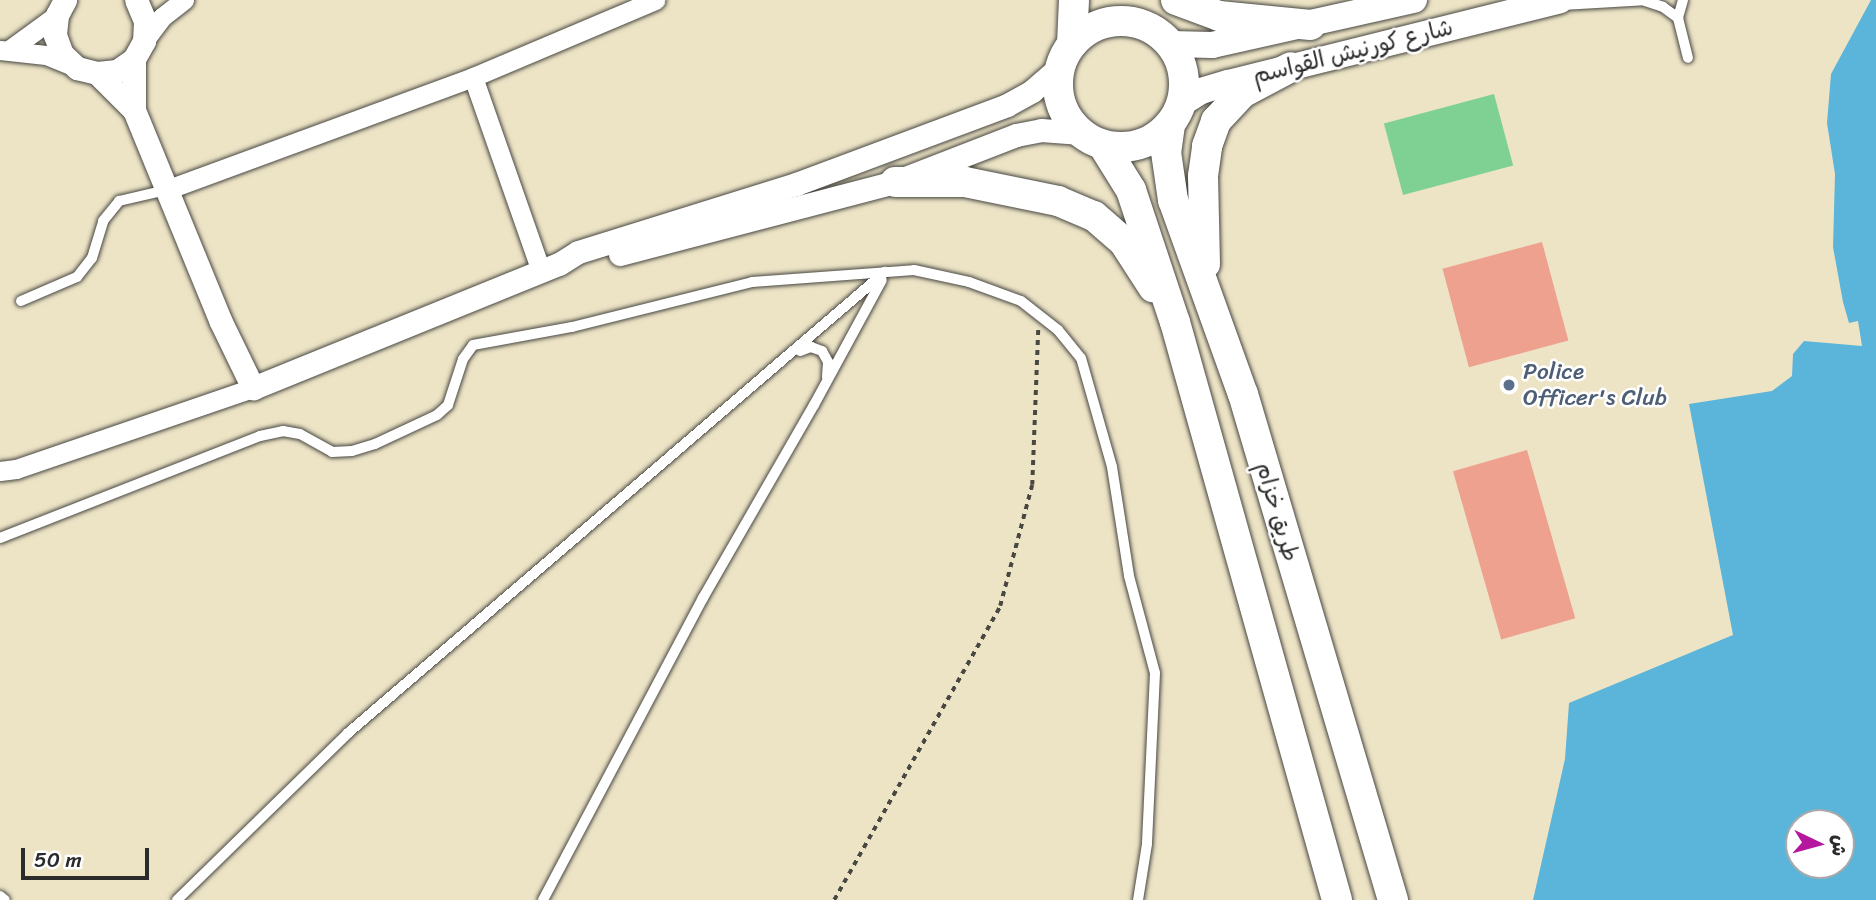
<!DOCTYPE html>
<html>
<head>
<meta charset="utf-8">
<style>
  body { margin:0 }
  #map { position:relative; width:1876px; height:900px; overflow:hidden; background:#ede4c6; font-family:Sriracha,"Playpen Sans Arabic",sans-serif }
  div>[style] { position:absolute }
  .green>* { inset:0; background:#7fd193; transform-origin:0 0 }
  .water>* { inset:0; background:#5bb4d9 }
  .building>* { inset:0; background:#eea18e; transform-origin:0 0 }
  .path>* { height:3.5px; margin-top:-1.75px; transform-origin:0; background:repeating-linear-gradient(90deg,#484742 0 5px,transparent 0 10px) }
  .roads { filter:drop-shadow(0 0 2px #484742) drop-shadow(0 0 2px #484742) }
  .service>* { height:10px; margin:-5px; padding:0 5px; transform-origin:5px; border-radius:5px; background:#fff }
  .minor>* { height:19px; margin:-9.5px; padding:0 9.5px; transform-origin:9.5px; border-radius:9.5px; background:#fff }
  .tertiary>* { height:23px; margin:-11.5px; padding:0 11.5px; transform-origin:11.5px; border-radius:11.5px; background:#fff }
  .secondary>* { height:26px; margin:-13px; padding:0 13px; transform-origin:13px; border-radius:13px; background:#fff }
  .primary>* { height:30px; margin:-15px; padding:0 15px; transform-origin:15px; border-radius:15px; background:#fff }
  .primary>.ring { margin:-15px; padding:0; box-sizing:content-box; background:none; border:30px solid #fff; border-radius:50% }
  .dots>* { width:19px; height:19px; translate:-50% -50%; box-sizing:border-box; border:4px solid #fff; border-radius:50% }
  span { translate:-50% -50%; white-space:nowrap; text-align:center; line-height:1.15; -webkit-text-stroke:5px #fff; paint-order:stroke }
  .street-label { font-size:23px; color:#2b2b2b }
  .service-label { font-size:23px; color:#4e5e75 }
  .left { translate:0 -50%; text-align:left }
  .north { position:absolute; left:1785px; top:809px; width:70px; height:70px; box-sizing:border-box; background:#fff; border:2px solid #aaa; border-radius:50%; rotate:95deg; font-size:19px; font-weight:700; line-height:28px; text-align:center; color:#2b2b2b }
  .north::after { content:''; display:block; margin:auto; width:24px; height:32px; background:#b5179e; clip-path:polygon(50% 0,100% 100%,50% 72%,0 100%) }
  .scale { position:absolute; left:21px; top:848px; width:128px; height:32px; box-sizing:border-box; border:4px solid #2b2b2b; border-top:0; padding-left:9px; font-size:21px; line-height:24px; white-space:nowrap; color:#2b2b2b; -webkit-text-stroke:5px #fff; paint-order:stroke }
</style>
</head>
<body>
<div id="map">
  <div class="green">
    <div style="left:1494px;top:94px;width:74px;height:114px;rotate:75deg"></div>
  </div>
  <div class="water">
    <div style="clip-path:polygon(evenodd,1871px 0,1876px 0,1876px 900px,1533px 900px,1565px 759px,1569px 703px,1733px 635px,1689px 404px,1772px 391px,1792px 376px,1793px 354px,1804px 341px,1862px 346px,1858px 321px,1849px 323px,1843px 302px,1833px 247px,1835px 174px,1827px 123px,1831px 74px,1871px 0,1799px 823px,1841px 823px,1841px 865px,1799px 865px,1799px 823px)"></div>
  </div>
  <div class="building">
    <div style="left:1542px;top:242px;width:102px;height:103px;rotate:75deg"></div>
    <div style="left:1527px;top:450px;width:175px;height:77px;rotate:74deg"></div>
  </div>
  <div class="path">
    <div style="left:834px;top:900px;width:338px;rotate:-60.5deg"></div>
    <div style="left:1000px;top:606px;width:125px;rotate:-75.2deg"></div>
    <div style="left:1032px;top:485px;width:155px;rotate:-87.8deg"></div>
  </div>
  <div class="roads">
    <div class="service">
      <div style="left:1683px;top:0;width:19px;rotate:106deg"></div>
      <div style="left:1678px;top:18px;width:41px;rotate:76deg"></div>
      <div style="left:1645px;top:1px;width:19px;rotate:18deg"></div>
      <div style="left:1663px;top:7px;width:19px;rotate:36deg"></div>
      <div style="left:1562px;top:5px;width:86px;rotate:-3.3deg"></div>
      <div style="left:21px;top:301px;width:61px;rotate:-23.2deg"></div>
      <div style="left:77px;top:277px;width:24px;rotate:-52deg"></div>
      <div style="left:92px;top:258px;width:39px;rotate:-73deg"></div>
      <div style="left:103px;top:221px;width:26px;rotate:-51deg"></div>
      <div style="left:119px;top:201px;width:48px;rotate:-13.2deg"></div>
      <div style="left:800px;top:351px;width:12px;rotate:-20deg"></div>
      <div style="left:811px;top:347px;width:12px;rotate:20deg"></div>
      <div style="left:822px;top:351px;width:13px;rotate:61deg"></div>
      <div style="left:828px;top:362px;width:15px;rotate:94deg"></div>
      <div style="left:0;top:538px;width:279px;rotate:-21.4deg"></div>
      <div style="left:260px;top:436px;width:24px;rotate:-12deg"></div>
      <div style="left:283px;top:431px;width:17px;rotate:10deg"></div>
      <div style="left:300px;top:434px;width:37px;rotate:29deg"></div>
      <div style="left:332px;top:452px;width:20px;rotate:-3deg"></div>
      <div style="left:352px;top:451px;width:24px;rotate:-17deg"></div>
      <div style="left:375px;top:444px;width:68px;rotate:-25.1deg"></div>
      <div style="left:437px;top:415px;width:15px;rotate:-42deg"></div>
      <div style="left:448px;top:405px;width:48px;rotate:-71.9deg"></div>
      <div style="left:463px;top:359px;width:17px;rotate:-54deg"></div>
      <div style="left:473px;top:345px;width:101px;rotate:-10.3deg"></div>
      <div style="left:572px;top:327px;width:186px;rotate:-14deg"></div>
      <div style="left:752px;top:282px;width:162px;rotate:-4.2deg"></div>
      <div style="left:914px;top:270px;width:56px;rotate:12.3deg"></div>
      <div style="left:969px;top:282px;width:55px;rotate:20.1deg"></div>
      <div style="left:1021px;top:301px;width:47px;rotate:38.1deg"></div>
      <div style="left:1058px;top:330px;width:36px;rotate:51deg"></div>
      <div style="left:1081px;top:358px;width:113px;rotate:74.1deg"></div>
      <div style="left:1112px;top:467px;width:110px;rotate:81.1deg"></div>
      <div style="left:1129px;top:576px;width:100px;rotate:75deg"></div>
      <div style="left:1155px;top:673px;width:171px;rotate:92.7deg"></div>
      <div style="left:1147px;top:844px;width:57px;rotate:99.1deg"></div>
      <div style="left:0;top:896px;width:6px;rotate:39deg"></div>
      <div style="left:177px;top:900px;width:239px;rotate:-44.3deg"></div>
      <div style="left:348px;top:733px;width:708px;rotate:-40.65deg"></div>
      <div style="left:543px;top:900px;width:342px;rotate:-62.1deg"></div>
      <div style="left:703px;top:598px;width:223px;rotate:-60.1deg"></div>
      <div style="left:814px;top:405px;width:142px;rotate:-61.5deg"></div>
    </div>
    <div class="minor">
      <div style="left:144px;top:41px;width:30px;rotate:-53deg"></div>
      <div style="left:162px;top:17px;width:28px;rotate:-38deg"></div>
      <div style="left:0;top:50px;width:46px;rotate:6.2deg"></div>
      <div style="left:46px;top:55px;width:29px;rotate:22deg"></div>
      <div style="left:9px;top:50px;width:59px;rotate:-36.1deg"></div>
      <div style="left:473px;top:77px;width:198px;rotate:-22.9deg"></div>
      <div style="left:166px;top:190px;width:327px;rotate:-20.2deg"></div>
      <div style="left:473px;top:77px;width:206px;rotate:70.7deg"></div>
      <div style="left:0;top:471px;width:16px;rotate:-7deg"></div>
      <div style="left:16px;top:469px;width:250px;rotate:-18.9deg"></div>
    </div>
    <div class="tertiary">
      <div style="left:65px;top:0;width:17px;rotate:118deg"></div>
      <div style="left:57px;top:15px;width:20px;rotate:96deg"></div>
      <div style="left:55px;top:35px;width:20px;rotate:70deg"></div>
      <div style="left:62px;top:54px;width:21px;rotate:43deg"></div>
      <div style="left:77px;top:68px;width:21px;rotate:14deg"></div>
      <div style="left:97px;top:73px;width:20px;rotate:-6deg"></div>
      <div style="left:117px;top:71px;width:21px;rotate:-35deg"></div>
      <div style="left:134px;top:59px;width:21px;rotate:-61deg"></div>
      <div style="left:144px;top:41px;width:20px;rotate:-87deg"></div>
      <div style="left:145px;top:21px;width:23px;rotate:-113deg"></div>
      <div style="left:134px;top:59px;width:51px;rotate:90deg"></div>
      <div style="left:97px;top:73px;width:52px;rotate:45deg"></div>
      <div style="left:134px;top:110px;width:227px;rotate:67.7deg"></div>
      <div style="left:220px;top:320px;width:76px;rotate:64.1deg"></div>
      <div style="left:253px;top:388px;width:330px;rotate:-22.1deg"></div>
      <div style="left:559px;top:264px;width:22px;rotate:-32deg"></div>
      <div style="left:578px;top:252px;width:228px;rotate:-17.3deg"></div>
      <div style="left:796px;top:184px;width:225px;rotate:-20.5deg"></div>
      <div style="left:1007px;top:105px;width:29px;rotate:-29deg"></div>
      <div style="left:1032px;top:91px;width:38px;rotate:-41deg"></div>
      <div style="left:620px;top:254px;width:284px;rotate:-14.7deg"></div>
      <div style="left:895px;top:182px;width:130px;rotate:-21.2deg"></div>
      <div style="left:1016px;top:135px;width:25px;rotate:-11deg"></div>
      <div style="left:1041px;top:130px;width:40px;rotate:4.3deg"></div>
    </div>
    <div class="secondary">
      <div style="left:1171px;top:44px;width:41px;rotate:1.4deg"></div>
      <div style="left:1212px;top:45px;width:207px;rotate:-12.6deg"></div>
      <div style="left:1182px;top:103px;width:22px;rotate:-32deg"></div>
      <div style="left:1201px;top:91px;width:28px;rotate:-17deg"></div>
      <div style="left:1228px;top:83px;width:342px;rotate:-14deg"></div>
    </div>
    <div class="primary">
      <div style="left:1176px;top:0;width:46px;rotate:20.4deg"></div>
      <div style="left:1219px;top:16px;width:92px;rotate:5.6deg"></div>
      <div class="ring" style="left:1058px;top:21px;width:96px;height:96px"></div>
      <div style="left:1072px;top:44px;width:44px;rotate:-87.4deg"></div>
      <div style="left:1170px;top:125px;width:27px;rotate:98deg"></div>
      <div style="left:1166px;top:152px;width:49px;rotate:81.7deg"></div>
      <div style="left:1173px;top:200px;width:206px;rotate:70.2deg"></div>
      <div style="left:1243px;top:394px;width:528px;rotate:73.49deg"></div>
      <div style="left:1103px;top:145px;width:53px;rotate:58.1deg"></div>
      <div style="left:1131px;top:190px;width:139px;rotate:71.6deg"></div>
      <div style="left:1175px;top:322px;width:600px;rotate:74.34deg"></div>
      <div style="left:895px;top:182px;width:70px"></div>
      <div style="left:965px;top:182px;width:95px;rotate:11.5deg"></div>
      <div style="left:1058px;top:201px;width:39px;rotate:23deg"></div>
      <div style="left:1094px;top:216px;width:40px;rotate:41deg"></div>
      <div style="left:1124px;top:242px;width:54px;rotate:57.2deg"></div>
      <div style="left:1205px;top:264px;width:88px;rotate:-91.3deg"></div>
      <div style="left:1203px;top:176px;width:30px;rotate:-82deg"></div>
      <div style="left:1207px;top:146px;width:27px;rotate:-70deg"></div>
      <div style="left:1216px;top:121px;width:38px;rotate:-47deg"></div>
      <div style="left:1242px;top:93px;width:55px;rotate:-28deg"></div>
    </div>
  </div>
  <div class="dots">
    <div style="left:1509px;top:385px;background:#5c6f8a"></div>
  </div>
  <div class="street-label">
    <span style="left:1353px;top:52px;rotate:-14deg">شارع كورنيش القواسم</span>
    <span style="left:1277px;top:512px;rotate:74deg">طريق خزام</span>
  </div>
  <div class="service-label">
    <span class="left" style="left:1523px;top:385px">Police<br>Officer's Club</span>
  </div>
  <div class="north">ش</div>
  <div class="scale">50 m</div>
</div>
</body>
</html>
